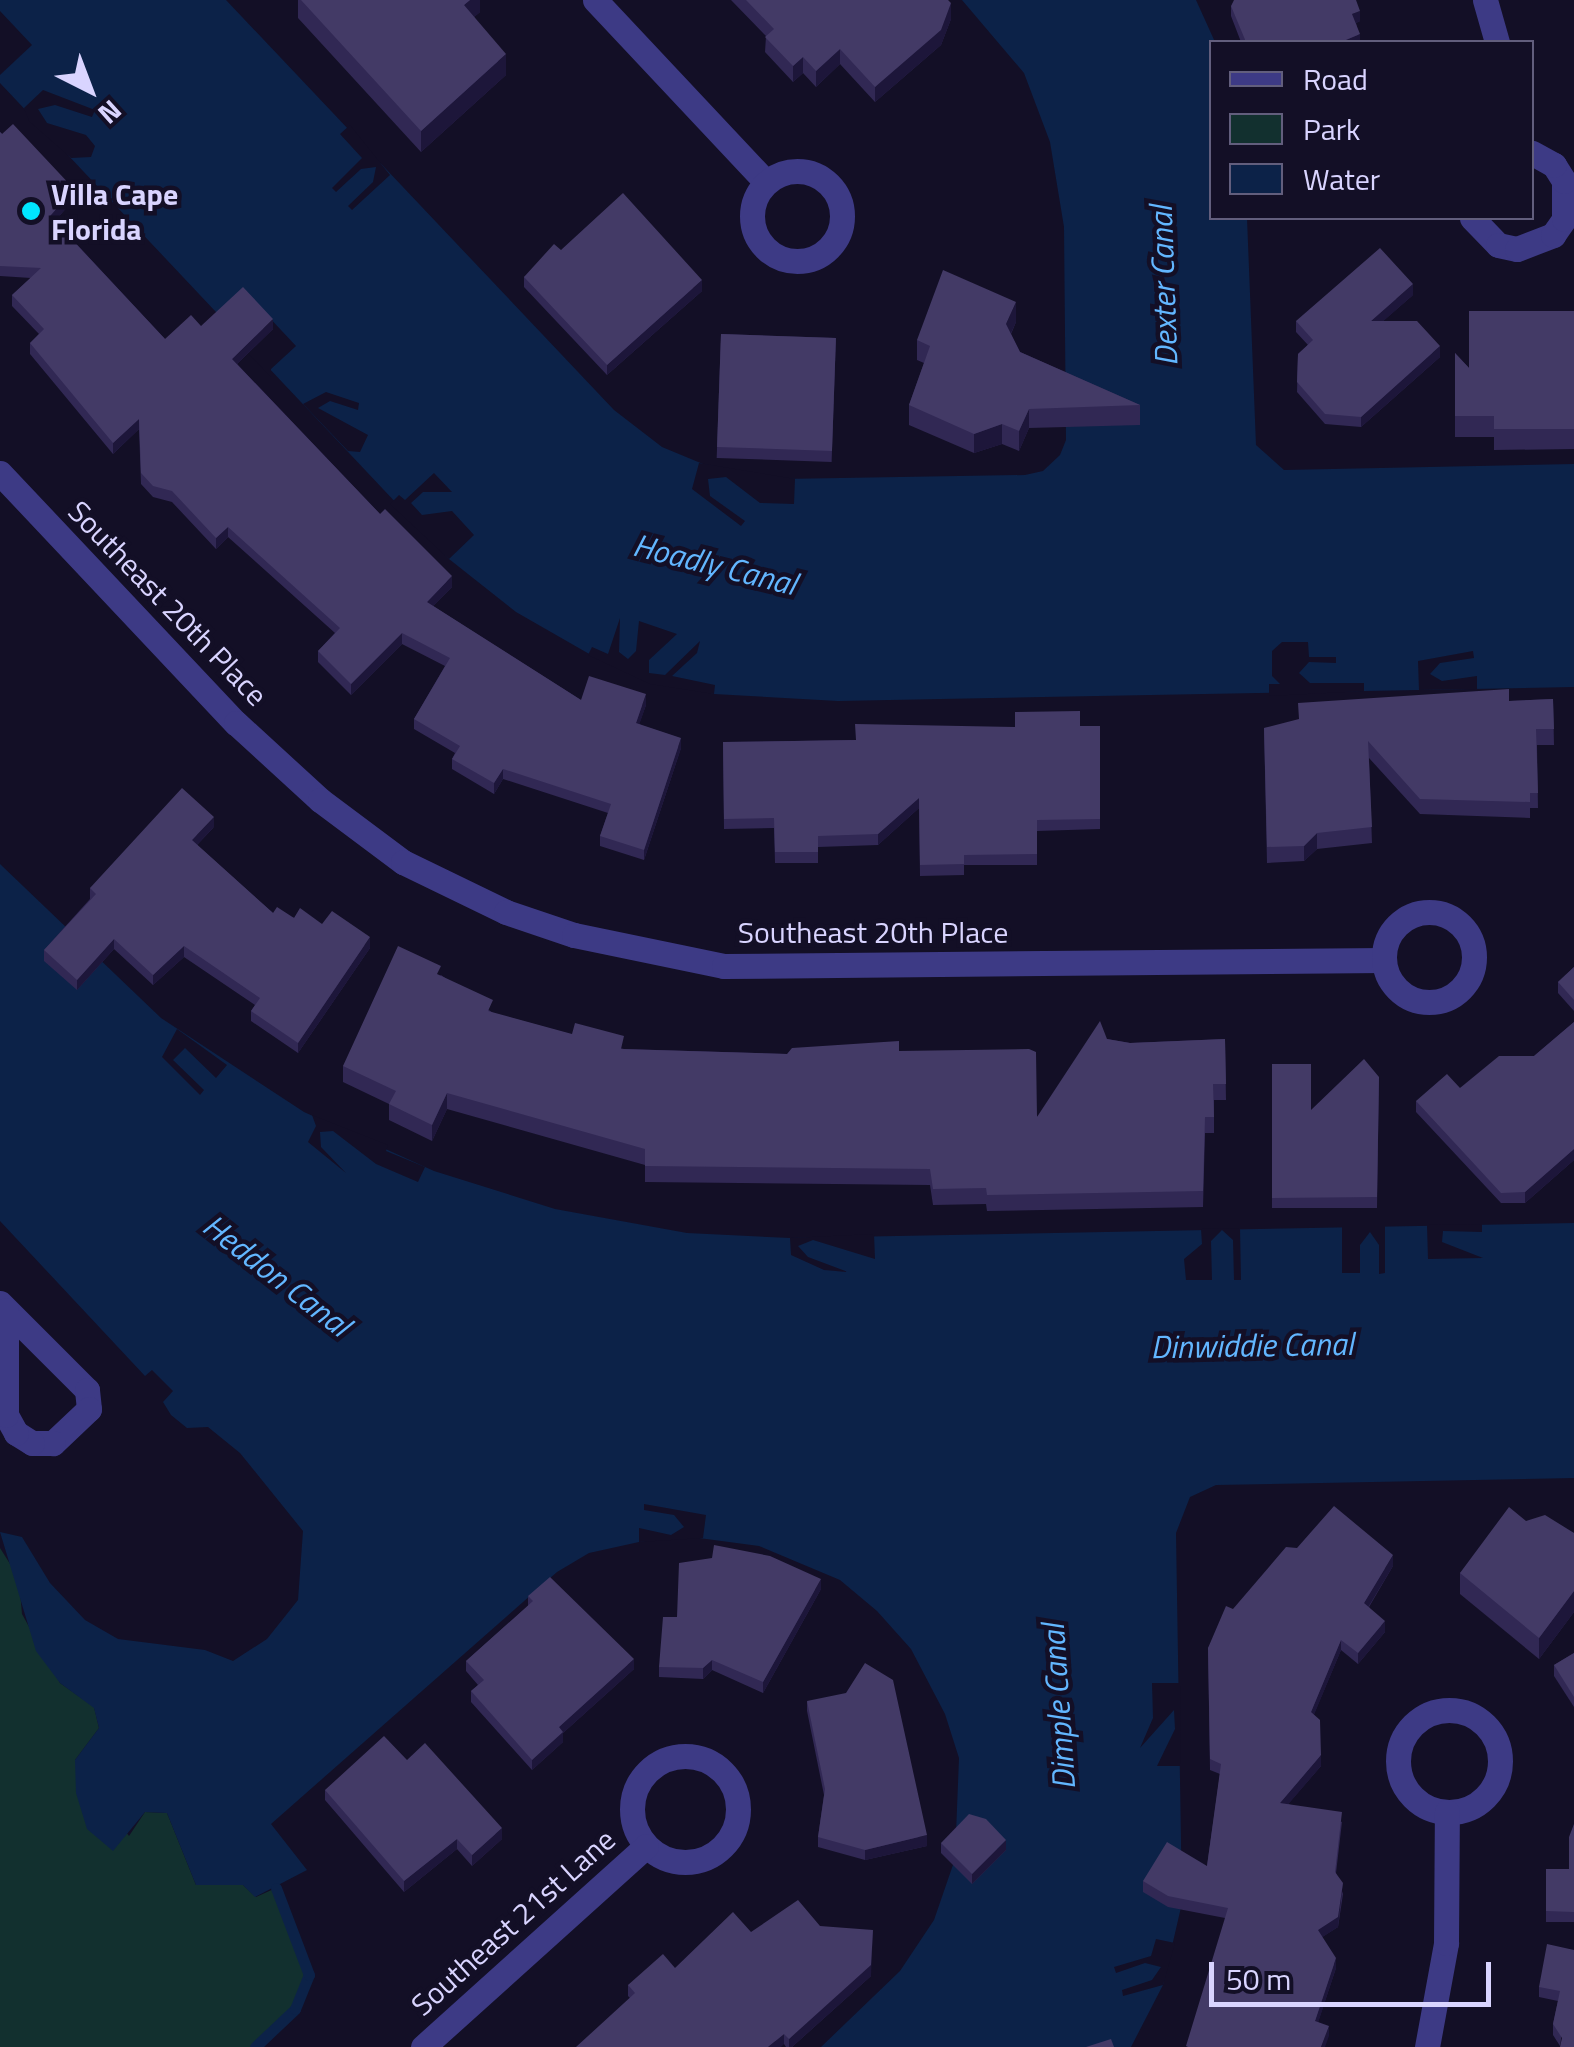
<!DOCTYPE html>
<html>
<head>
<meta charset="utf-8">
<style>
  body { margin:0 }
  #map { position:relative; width:1574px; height:2047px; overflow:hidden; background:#130f26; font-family:"Titillium Web",sans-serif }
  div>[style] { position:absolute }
  .green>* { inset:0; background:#12302f }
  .water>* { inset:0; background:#0c2248 }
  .pier>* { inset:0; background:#130f26 }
  .stream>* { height:11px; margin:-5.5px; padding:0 5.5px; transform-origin:5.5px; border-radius:5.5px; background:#0c2248 }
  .minor>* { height:25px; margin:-12.5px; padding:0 12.5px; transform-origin:12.5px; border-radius:12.5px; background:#3d3a85 }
  .minor>.ring { margin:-12.5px; padding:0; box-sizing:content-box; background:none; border:25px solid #3d3a85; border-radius:50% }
  .wall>* { inset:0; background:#312854; transform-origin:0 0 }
  .shaded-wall>* { inset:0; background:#1d163a }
  .building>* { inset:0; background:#433a66; transform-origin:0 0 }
  .dots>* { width:28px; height:28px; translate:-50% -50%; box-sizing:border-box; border:5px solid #130f26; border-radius:50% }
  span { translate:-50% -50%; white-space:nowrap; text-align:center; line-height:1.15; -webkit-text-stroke:9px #130f26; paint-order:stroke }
  .poi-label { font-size:30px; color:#d9d4ff; font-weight:700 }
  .left { translate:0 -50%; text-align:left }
  .street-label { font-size:30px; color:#d9d4ff }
  .water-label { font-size:32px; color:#62b6ff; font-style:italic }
  .legend { position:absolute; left:1209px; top:40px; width:325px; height:180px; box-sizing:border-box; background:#130f26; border:2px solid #625e7d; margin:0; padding:12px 18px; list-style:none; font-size:30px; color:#d9d4ff }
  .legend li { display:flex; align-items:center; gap:20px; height:50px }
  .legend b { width:50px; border:2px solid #625e7d }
  .north { position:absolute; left:40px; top:40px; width:100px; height:100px; -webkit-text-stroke:8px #130f26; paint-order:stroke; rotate:138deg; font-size:28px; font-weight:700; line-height:40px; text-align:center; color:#d9d4ff }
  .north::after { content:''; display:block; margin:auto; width:35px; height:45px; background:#d9d4ff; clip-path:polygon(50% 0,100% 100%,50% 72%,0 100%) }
  .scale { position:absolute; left:1209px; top:1962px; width:282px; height:45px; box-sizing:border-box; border:5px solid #d9d4ff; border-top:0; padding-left:12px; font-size:30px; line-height:35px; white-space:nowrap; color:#d9d4ff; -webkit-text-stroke:8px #130f26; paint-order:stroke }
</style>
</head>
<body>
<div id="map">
  <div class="green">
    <div style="clip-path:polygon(0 1548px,19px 1578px,22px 1614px,60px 1683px,94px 1707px,99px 1728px,75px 1760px,129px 1836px,145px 1812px,167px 1813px,196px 1885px,243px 1885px,256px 1897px,276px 1888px,309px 1975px,295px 2009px,255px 2047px,0 2047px)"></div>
  </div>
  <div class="water">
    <div style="clip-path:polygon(0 0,226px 0,614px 410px,662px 447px,703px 464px,782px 479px,1025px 475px,1043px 471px,1060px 455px,1066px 440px,1064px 227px,1050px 142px,1024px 73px,962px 0,1196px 0,1215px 42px,1212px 218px,1247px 218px,1256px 445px,1284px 470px,1574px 464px,1574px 687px,838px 701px,714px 694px,598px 659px,516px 612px,449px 559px,0 83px)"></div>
    <div style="clip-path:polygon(0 864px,161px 1018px,304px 1112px,434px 1171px,555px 1209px,687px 1233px,790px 1238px,1574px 1223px,1574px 1478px,1216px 1485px,1190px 1497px,1176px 1533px,1182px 1903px,1163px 1985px,1131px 2047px,821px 2047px,900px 1971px,934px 1920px,955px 1859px,959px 1758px,945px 1714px,911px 1649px,877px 1611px,840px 1580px,759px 1546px,684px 1536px,639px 1542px,589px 1553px,557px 1572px,271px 1824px,307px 1870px,255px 1897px,243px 1885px,196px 1885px,167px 1813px,145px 1812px,113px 1851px,87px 1829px,76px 1793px,75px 1760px,99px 1728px,94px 1708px,60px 1683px,36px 1651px,0 1532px,22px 1537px,50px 1583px,85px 1620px,118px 1639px,205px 1650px,233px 1661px,267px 1639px,298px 1600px,303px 1531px,240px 1453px,208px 1427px,187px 1428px,171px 1415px,163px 1402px,173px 1391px,152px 1370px,145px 1376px,0 1221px)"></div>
  </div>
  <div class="pier">
    <div style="clip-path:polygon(0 11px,32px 45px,0 75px)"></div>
    <div style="clip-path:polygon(43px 90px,95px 110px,92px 117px,55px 105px,38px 109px,47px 123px,86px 135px,95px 146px,91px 157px,71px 158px,29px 121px,24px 108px)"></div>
    <div style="clip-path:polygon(350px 125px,390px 175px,352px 210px,348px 206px,373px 182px,376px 167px,361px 169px,336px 192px,332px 188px,362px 158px,340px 134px)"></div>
    <div style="clip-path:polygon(249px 296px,296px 346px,271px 369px,271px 377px,243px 348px)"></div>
    <div style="clip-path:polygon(326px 392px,359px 403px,358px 410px,330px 401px,318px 408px,368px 435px,360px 452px,348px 451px,303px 404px)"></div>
    <div style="clip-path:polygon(699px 463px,795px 479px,794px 504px,760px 503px,726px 477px,708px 479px,710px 496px,745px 521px,741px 526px,692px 489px)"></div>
    <div style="clip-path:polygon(434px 473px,452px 492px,423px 492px,411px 503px,422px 515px,452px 511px,474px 535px,449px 559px,390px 504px,399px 495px,405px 500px)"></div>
    <div style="clip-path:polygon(620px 618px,619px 652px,628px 659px,636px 651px,639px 621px,677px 634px,649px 660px,649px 673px,665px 675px,700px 641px,697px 653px,672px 676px,715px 685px,714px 694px,650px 684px,588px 655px,592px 647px,608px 654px)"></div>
    <div style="clip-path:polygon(1282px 642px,1308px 642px,1309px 657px,1336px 657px,1336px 663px,1309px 662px,1299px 673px,1310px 683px,1364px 683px,1364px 691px,1269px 696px,1269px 684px,1280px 684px,1272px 676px,1272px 651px)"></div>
    <div style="clip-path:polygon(1473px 651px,1474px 658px,1440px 663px,1430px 674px,1442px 681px,1477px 676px,1477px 689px,1419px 690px,1418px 661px)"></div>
    <div style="clip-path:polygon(177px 1029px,227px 1065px,216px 1078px,185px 1048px,173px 1060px,204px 1090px,200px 1095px,162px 1057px)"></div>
    <div style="clip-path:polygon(312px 1115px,388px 1145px,386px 1151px,425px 1167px,418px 1182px,376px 1164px,333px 1131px,320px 1132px,321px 1147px,346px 1173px,308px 1142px,316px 1126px)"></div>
    <div style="clip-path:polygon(1482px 1224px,1482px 1232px,1443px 1231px,1442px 1242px,1483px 1258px,1428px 1259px,1427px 1225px)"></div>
    <div style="clip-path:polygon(1342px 1226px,1385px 1226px,1385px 1273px,1379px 1274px,1379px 1245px,1370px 1232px,1360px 1245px,1360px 1273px,1342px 1273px)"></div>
    <div style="clip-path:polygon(1240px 1228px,1241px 1280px,1234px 1280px,1233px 1240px,1222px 1230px,1211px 1241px,1212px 1280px,1186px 1280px,1184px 1259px,1202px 1244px,1201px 1229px)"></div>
    <div style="clip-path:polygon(874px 1234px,875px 1259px,813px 1240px,798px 1246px,808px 1257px,848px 1272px,824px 1270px,791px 1255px,790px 1238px)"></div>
    <div style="clip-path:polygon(644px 1504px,706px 1515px,703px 1538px,639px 1542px,639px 1528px,671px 1535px,684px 1527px,674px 1515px,644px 1510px)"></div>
    <div style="clip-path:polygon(1152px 1683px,1180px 1683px,1181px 1766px,1157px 1766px,1175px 1729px,1174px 1710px,1140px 1748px,1153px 1718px)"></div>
    <div style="clip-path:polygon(1156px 1939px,1175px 1943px,1163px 1985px,1123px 1996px,1122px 1990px,1152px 1980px,1161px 1967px,1145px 1963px,1116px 1973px,1114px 1967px,1151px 1956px)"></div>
  </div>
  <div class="stream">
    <div style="left:255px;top:2047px;width:55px;rotate:-43.5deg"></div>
    <div style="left:295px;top:2009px;width:37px;rotate:-68deg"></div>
    <div style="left:309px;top:1975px;width:93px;rotate:-110.8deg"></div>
  </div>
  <div class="minor">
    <div style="left:595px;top:0;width:250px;rotate:46.8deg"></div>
    <div style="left:1485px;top:0;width:44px;rotate:74.1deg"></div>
    <div class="ring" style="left:752px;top:171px;width:65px;height:65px"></div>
    <div style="left:1472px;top:218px;width:37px;rotate:46deg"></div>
    <div style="left:1498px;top:245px;width:19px;rotate:12deg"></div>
    <div style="left:1517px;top:249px;width:39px;rotate:-21deg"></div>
    <div style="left:1553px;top:235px;width:19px;rotate:-55deg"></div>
    <div style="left:1564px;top:219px;width:38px;rotate:-90deg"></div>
    <div style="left:1564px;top:181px;width:19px;rotate:-122deg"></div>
    <div style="left:1554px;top:165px;width:25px;rotate:-151deg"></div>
    <div style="left:0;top:473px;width:344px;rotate:46.7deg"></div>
    <div style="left:236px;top:723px;width:114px;rotate:42.5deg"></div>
    <div style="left:320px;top:800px;width:104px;rotate:36.8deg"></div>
    <div style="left:403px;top:862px;width:114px;rotate:25.9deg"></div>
    <div style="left:506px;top:912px;width:72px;rotate:18.7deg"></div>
    <div style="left:574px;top:935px;width:153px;rotate:11.7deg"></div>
    <div style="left:724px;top:966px;width:660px;rotate:-0.52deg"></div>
    <div class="ring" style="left:1384px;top:912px;width:65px;height:65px"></div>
    <div style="left:0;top:1303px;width:123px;rotate:45deg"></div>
    <div style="left:87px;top:1390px;width:19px;rotate:84deg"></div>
    <div style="left:89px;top:1409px;width:50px;rotate:136.6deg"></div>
    <div style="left:53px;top:1443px;width:21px;rotate:180deg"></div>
    <div style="left:32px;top:1443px;width:19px;rotate:-148deg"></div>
    <div style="left:16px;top:1433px;width:21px;rotate:-119deg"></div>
    <div style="left:6px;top:1415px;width:105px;rotate:-90deg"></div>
    <div class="ring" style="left:1398px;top:1710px;width:77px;height:77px"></div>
    <div class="ring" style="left:632px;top:1756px;width:81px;height:81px"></div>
    <div style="left:423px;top:2047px;width:300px;rotate:-42deg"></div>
    <div style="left:1427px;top:2047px;width:106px;rotate:-79.6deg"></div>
    <div style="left:1446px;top:1943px;width:131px;rotate:-89.6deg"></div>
  </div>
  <div class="wall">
    <div style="clip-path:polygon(298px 0,480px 0,480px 12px,474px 17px,506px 75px,421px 152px,298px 18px)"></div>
    <div style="clip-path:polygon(731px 0,948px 0,951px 19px,941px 45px,875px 102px,840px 64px,816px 87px,803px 73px,793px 82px,765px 52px,766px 36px)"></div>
    <div style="clip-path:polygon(1231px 6px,1360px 21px,1356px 23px,1360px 42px,1241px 42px,1231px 16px)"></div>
    <div style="clip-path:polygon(0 132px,74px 199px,55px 221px,165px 339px,201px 326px,273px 329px,237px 364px,380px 514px,452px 587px,433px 606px,581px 700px,646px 705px,639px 724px,681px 748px,644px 860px,600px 846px,600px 836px,608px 813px,503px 779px,494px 794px,452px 769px,452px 759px,455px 753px,414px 729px,414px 719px,445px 666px,402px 644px,351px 695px,318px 662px,318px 651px,335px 633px,228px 537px,216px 549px,172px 502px,153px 497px,141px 484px,139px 429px,113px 454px,30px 354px,30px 343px,39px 334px,12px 306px,12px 295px,31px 278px,0 276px)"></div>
    <div style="clip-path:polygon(561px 250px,702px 291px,607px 375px,524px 287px,524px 277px)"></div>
    <div style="clip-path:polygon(1413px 295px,1383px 321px,1440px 357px,1361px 427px,1325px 424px,1297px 392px,1298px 354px,1308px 345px,1296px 332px,1296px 321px)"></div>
    <div style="clip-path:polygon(1574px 311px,1574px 449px,1494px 450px,1494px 437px,1455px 437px,1455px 353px,1469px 368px)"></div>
    <div style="clip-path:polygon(1016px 322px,1011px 334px,1020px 352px,1140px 405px,1140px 425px,1029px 428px,1019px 451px,1002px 444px,974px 453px,909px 425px,909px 405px,924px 363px,917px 360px,917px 340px)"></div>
    <div style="left:721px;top:334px;width:115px;height:124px;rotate:2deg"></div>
    <div style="clip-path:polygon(1553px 699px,1554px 745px,1537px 745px,1538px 808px,1530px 808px,1530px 818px,1420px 814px,1369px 758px,1372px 843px,1317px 849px,1304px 861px,1267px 863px,1264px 728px,1509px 701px)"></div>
    <div style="clip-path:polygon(1100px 726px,1100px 829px,1037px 831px,1037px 865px,964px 865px,964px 875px,920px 876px,919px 808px,878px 845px,818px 847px,818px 863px,775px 863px,774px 828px,724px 829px,723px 742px,856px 740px,1015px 727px)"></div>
    <div style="clip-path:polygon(214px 827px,197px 845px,273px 913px,322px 924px,370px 948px,298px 1053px,251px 1021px,251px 1011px,255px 1005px,184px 957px,153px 985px,114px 949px,77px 990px,44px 961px,44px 950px,90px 899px,90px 888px)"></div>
    <div style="clip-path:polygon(1574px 967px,1574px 1011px,1558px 993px,1558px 982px)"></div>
    <div style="clip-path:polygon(441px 975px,493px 1013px,624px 1049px,787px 1054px,899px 1051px,1037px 1117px,1107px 1039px,1130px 1043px,1225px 1039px,1226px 1100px,1214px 1100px,1214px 1133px,1205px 1133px,1203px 1207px,987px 1211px,986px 1204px,933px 1205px,930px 1185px,645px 1182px,645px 1165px,447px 1109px,432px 1141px,389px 1120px,389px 1104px,343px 1082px,343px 1066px)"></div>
    <div style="clip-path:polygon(1574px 1022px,1574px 1160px,1525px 1203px,1501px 1203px,1416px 1112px,1416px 1101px,1460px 1088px,1534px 1056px)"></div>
    <div style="clip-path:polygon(1272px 1064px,1311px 1110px,1379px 1077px,1377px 1208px,1272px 1208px)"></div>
    <div style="clip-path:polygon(1526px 1521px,1574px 1533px,1574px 1612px,1539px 1659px,1460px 1594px,1460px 1573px)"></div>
    <div style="clip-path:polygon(1393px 1566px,1369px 1607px,1385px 1632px,1358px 1664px,1341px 1650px,1314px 1714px,1321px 1766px,1288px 1804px,1342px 1822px,1336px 1873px,1343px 1894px,1338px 1927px,1322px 1937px,1336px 1968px,1318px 2022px,1329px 2036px,1225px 1918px,1168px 1907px,1143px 1892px,1143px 1881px,1207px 1866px,1220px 1774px,1210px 1770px,1208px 1648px,1233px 1609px)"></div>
    <div style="clip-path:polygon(821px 1589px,763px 1693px,712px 1670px,703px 1679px,659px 1677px,659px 1667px,677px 1617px)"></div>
    <div style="clip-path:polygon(528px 1596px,634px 1669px,563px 1733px,563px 1742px,532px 1770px,471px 1702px,471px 1691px,478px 1685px,466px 1671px,466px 1661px,528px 1606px)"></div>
    <div style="clip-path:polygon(1574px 1653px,1574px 1707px,1554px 1676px,1554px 1665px)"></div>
    <div style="clip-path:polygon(807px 1701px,927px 1846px,865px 1860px,818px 1847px,818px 1837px,824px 1795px,807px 1711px)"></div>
    <div style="clip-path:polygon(407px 1760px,502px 1839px,472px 1866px,457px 1849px,404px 1892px,325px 1800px,325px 1790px)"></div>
    <div style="clip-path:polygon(1574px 1824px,1574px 1922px,1546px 1922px,1546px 1911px,1569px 1869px)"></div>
    <div style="clip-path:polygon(941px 1843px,1006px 1850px,972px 1884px,941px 1853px)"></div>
    <div style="clip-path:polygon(820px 1926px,871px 1976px,792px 2047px,786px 2047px,784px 2044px,630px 1998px,628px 1996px,628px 1985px,675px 1968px,751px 1932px)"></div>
    <div style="clip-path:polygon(1574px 1950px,1560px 2046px,1553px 2035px,1553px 2024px,1558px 2001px,1539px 1997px,1539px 1987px)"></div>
  </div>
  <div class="shaded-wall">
    <div style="clip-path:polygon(470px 0,480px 0,480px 12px,464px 26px,464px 5px)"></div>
    <div style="clip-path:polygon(951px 3px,951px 19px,941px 45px,875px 102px,875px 87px)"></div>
    <div style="clip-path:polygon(1360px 11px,1360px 21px,1352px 25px,1352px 14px)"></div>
    <div style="clip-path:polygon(1360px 34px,1360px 42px,1341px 42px)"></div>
    <div style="clip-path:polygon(840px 49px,840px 64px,816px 87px,816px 71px)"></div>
    <div style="clip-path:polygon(506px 54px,506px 75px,421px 152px,421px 131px)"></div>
    <div style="clip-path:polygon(803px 57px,803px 73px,793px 82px,793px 66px)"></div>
    <div style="clip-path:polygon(74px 189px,74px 199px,50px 227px,50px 216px)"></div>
    <div style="clip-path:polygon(702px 280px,702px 291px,607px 375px,607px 365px)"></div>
    <div style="clip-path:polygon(1413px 284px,1413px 295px,1371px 332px,1371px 321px)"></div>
    <div style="clip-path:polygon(1016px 302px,1016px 322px,1006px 344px,1006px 324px)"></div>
    <div style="clip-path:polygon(273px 319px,273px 329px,232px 369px,232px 359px)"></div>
    <div style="clip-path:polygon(1440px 346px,1440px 357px,1361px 427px,1361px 417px)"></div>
    <div style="clip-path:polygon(1029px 409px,1029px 428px,1019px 451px,1019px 431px)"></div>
    <div style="clip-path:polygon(139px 419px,139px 429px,113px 454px,113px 443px)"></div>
    <div style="clip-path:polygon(1002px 424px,1002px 444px,974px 453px,974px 434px)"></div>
    <div style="clip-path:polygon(228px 527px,228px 537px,216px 549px,216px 538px)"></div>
    <div style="clip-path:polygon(452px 576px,452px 587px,427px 612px,427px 602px)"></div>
    <div style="clip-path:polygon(402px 633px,402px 644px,351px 695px,351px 684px)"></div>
    <div style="clip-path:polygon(646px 694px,646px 705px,636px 734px,636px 723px)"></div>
    <div style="clip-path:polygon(681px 738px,681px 748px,644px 860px,644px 850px)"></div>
    <div style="clip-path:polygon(503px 769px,503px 779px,494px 794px,494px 783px)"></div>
    <div style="clip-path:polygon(919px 798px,919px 808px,878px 845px,878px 834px)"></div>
    <div style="clip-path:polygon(214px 817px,214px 827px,192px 850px,192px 840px)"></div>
    <div style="clip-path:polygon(1317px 833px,1317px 849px,1304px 861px,1304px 846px)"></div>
    <div style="clip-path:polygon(370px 937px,370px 948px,298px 1053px,298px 1043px)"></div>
    <div style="clip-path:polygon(114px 939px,114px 949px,77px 990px,77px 980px)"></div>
    <div style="clip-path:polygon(184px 946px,184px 957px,153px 985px,153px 975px)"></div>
    <div style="clip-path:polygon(447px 1093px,447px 1109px,432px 1141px,432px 1125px)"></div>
    <div style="clip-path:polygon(1574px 1149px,1574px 1160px,1525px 1203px,1525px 1192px)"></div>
    <div style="clip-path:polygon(1393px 1555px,1393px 1566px,1364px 1614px,1364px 1603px)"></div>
    <div style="clip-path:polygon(821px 1579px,821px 1589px,763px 1693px,763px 1682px)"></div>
    <div style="clip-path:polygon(1574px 1591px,1574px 1612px,1539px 1659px,1539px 1638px)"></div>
    <div style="clip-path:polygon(1385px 1621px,1385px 1632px,1358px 1664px,1358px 1653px)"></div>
    <div style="clip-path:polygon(1341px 1640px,1341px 1650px,1311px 1722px,1311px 1712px)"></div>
    <div style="clip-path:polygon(634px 1659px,634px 1669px,563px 1733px,563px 1742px,532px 1770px,532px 1760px,559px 1727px)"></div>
    <div style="clip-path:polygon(712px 1660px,712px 1670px,703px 1679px,703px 1668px)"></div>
    <div style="clip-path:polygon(1321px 1755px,1321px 1766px,1280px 1814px,1280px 1803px)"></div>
    <div style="clip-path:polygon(502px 1828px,502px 1839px,472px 1866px,472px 1855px)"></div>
    <div style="clip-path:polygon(927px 1835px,927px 1846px,865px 1860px,865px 1850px)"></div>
    <div style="clip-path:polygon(457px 1839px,457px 1849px,404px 1892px,404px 1881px)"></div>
    <div style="clip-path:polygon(1006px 1840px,1006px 1850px,972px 1884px,972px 1874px)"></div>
    <div style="clip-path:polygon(1343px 1883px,1338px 1927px,1318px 1940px,1318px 1930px)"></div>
    <div style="clip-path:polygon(873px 1930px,871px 1976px,792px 2047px,789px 2047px,789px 2039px)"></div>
    <div style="clip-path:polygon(1336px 1958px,1336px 1968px,1315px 2032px,1315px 2021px)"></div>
    <div style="clip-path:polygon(1329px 2026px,1329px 2036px,1325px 2047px,1321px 2047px)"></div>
    <div style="clip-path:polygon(784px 2034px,784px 2044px,781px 2047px,768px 2047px)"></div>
  </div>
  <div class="building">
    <div style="clip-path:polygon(301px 0,470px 0,464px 5px,506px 54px,421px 131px)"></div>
    <div style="clip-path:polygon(746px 0,948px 0,951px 3px,941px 30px,875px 87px,840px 49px,816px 71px,803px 57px,793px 66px,765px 37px,774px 29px)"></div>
    <div style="clip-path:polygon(1234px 0,1356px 0,1360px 11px,1352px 14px,1360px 34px,1341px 42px,1246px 42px,1231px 6px)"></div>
    <div style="clip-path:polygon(13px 124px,74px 189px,50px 216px,165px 339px,191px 315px,201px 326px,243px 287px,273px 319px,232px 359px,380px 514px,385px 509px,452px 576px,427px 602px,581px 700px,589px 676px,646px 694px,636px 723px,681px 738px,644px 850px,600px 836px,611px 804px,503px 769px,494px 783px,452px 759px,460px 746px,414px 719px,450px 658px,402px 633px,351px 684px,318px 651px,340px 628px,228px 527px,216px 538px,172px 491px,153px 486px,141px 473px,139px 419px,113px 443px,30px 343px,44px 329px,12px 295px,41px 268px,0 266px,0 132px,2px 134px)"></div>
    <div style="clip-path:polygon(623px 193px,702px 280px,607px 365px,524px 277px,554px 244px,561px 250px)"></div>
    <div style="clip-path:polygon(1380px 248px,1413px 284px,1371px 321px,1417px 321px,1440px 346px,1361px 417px,1325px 414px,1297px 382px,1298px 354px,1313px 340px,1296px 321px)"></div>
    <div style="clip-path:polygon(943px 270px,1016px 302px,1006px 324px,1020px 352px,1140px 405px,1029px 409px,1019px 431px,1002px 424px,974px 434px,909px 405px,930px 346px,917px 340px)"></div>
    <div style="clip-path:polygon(1469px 311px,1574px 311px,1574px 429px,1494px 429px,1494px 416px,1455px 416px,1455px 353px,1469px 368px)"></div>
    <div style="left:721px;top:334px;width:115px;height:113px;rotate:2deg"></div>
    <div style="clip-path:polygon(1509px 689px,1509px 701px,1553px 699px,1554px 729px,1536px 729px,1538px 793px,1530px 793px,1530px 802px,1420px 799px,1368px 741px,1372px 827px,1317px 833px,1304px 846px,1267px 847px,1264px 728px,1299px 719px,1298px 703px)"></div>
    <div style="clip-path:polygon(1080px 711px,1080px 726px,1100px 726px,1100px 819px,1037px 820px,1037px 854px,964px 855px,964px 864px,920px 865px,919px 798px,878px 834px,818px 836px,818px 852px,775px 852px,774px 818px,724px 819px,723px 742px,856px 740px,855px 724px,1015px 727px,1015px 712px)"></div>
    <div style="clip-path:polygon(182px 788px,214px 817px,192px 840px,273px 913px,277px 907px,294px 918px,300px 908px,322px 924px,332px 911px,370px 937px,298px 1043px,251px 1011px,260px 998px,184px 946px,153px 975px,114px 939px,77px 980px,44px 950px,96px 894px,90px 888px)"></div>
    <div style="clip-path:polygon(398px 946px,441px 966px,437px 974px,493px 1000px,488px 1011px,572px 1034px,575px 1023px,624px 1036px,621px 1049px,787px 1054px,792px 1048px,899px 1041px,899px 1051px,1029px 1049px,1036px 1052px,1037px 1117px,1100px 1021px,1107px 1039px,1130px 1043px,1225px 1039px,1226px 1084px,1213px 1084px,1214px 1117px,1205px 1117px,1203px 1191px,987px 1195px,986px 1188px,933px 1189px,930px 1169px,645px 1166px,645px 1149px,447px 1093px,432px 1125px,389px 1104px,396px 1091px,343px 1066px)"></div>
    <div style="clip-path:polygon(1574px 967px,1574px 1000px,1558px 982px)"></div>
    <div style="clip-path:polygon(1574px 1022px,1574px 1149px,1525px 1192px,1501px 1193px,1416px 1101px,1447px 1074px,1460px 1088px,1499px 1056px,1534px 1056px)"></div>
    <div style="clip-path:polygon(1364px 1059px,1379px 1077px,1377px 1197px,1272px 1198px,1272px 1064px,1311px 1064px,1311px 1110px)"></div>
    <div style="clip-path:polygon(1334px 1506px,1393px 1555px,1364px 1603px,1385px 1621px,1358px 1653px,1341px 1640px,1311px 1712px,1320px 1720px,1321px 1755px,1280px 1803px,1342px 1812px,1335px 1872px,1343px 1883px,1338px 1917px,1318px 1930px,1336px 1958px,1315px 2021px,1329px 2026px,1321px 2047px,1188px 2047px,1186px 2046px,1228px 1908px,1168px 1896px,1143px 1881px,1167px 1842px,1207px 1866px,1221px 1764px,1210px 1759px,1208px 1648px,1226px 1606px,1233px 1609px,1286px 1547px,1297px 1548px)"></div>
    <div style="clip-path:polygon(1509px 1507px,1526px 1521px,1545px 1515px,1574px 1533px,1574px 1591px,1539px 1638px,1460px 1573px)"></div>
    <div style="clip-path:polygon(714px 1545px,770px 1556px,821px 1579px,763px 1682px,712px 1660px,703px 1668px,659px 1667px,663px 1617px,677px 1617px,679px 1563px,712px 1558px)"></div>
    <div style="clip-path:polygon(550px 1577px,634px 1659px,559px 1727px,563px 1732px,532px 1760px,471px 1691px,484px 1680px,466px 1661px,533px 1601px,528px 1596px)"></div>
    <div style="clip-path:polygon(1574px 1653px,1574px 1697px,1554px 1665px)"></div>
    <div style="clip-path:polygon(865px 1663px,893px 1680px,927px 1835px,865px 1850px,818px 1837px,825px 1789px,807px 1701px,846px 1693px)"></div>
    <div style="clip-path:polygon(384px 1736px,407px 1760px,425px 1743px,502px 1828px,472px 1855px,457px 1839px,404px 1881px,325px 1790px)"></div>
    <div style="clip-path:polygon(969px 1814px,986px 1819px,1006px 1840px,972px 1874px,941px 1843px)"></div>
    <div style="clip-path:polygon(1574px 1824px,1574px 1912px,1546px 1911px,1546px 1869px,1569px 1869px,1569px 1837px)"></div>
    <div style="clip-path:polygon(798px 1900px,820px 1926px,873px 1930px,871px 1965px,789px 2039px,784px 2034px,768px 2047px,576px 2047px,635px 1993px,628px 1985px,663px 1954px,675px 1968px,733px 1912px,751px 1932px)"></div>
    <div style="clip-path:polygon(1547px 1944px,1574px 1950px,1574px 2047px,1560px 2047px,1562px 2038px,1553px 2024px,1560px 1991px,1539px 1987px)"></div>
    <div style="clip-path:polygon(1111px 2039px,1114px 2047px,1086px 2047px)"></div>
  </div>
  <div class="dots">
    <div style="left:31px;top:211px;background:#00e5ff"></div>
  </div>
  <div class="poi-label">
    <span class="left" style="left:51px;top:211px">Villa Cape<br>Florida</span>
  </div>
  <div class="street-label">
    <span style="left:168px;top:603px;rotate:46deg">Southeast 20th Place</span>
    <span style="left:873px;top:932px">Southeast 20th Place</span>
    <span style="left:513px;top:1922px;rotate:-42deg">Southeast 21st Lane</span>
  </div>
  <div class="water-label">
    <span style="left:1163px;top:286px;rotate:-92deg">Dexter Canal</span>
    <span style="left:715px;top:564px;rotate:14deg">Hoadly Canal</span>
    <span style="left:277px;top:1275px;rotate:38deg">Heddon Canal</span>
    <span style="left:1252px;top:1345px;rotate:-1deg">Dinwiddie Canal</span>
    <span style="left:1058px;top:1707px;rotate:-94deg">Dimple Canal</span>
  </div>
  <ul class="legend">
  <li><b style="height:12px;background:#3d3a85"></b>Road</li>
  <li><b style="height:28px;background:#12302f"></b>Park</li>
  <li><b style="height:28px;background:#0c2248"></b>Water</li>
  </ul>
  <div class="north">N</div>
  <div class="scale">50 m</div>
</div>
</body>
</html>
